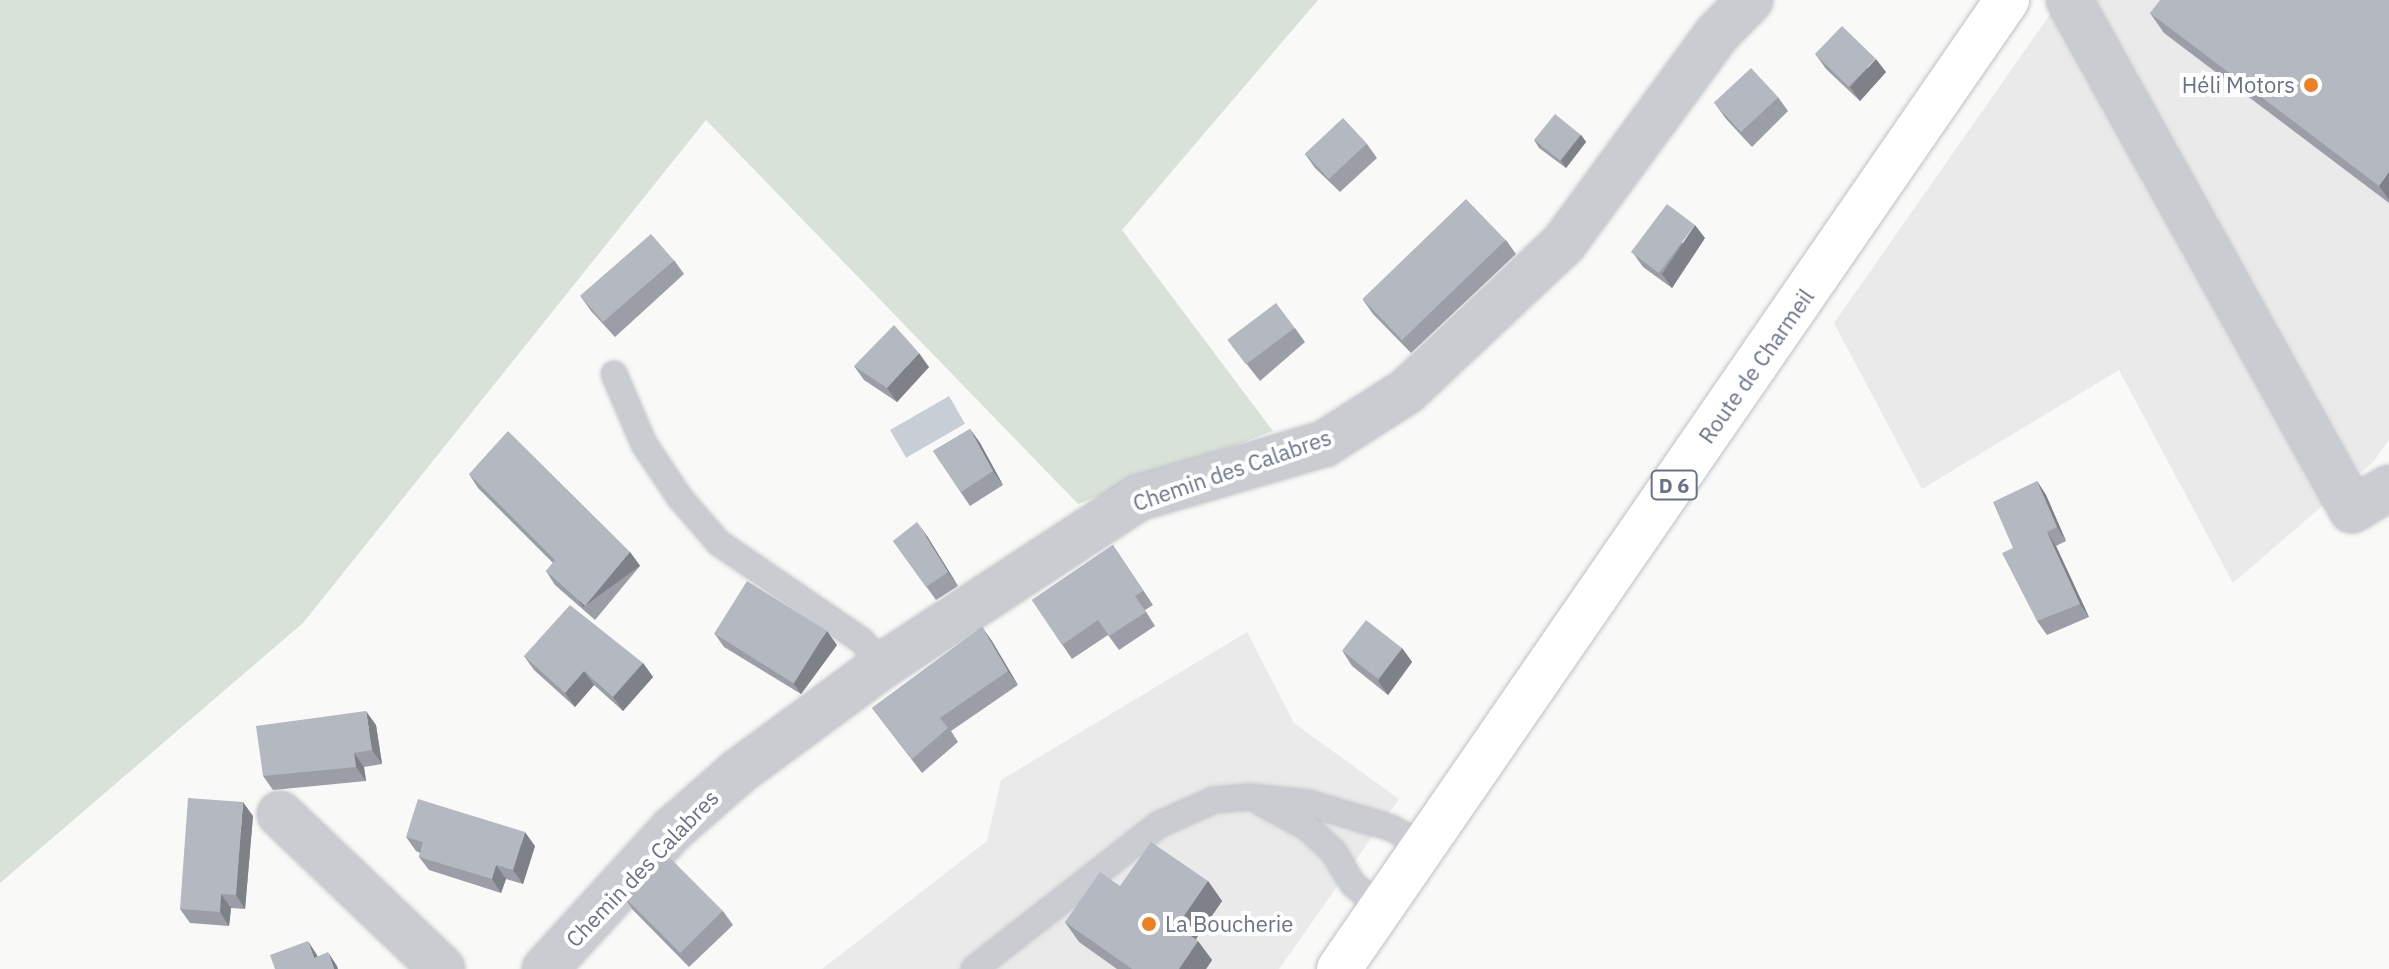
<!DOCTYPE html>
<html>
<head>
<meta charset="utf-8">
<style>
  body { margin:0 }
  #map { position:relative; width:2389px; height:969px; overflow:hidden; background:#f9faf7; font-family:"IBM Plex Sans",sans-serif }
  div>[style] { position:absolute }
  .built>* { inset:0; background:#eaeaea }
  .green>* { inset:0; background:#d9e2d8 }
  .water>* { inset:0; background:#c8ced6; transform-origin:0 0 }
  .roads { filter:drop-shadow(0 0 2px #bec0c5) drop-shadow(0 0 2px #bec0c5) }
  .lane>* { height:24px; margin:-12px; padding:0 12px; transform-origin:12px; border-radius:12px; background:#c9ccd0 }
  .street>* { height:44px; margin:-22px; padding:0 22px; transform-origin:22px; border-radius:22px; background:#c9ccd0 }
  .primary>* { height:44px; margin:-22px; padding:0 22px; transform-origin:22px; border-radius:22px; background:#fff }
  .wall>* { inset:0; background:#9b9ea6 }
  .shaded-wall>* { inset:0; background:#7e8187; transform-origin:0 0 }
  .building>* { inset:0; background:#b4b8c1; transform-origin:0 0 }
  .dots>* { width:22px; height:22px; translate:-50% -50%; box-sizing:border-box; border:4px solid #fff; border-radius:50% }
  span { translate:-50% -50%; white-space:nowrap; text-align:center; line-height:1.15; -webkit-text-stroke:8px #fff; paint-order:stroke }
  .shield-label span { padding:2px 6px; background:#fff; border:2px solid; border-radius:6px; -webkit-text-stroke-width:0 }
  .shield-label { font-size:20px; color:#67728a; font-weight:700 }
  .poi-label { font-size:22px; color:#67728a }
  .right { translate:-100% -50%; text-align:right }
  .left { translate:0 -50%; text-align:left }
  .street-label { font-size:22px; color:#67728a }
</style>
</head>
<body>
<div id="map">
  <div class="built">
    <div style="clip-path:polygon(2060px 0,2389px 0,2389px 440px,2373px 462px,2233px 583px,2119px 370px,1922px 489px,1834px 323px)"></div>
    <div style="clip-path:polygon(1247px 632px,1294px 723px,1399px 799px,1279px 969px,822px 969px,987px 841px,1001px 780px)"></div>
  </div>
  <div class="green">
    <div style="clip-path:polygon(0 0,1318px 0,1122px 230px,1273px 431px,1078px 504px,706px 120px,303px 623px,0 883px)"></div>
  </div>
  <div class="water">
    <div style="left:949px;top:396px;width:32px;height:68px;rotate:60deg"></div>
  </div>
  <div class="roads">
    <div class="lane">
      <div style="left:614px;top:374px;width:76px;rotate:66.8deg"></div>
      <div style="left:644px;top:444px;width:65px;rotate:56.3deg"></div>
      <div style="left:680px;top:498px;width:60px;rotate:49.1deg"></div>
      <div style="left:719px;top:543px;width:173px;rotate:34.4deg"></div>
      <div style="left:862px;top:641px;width:32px;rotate:49deg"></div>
      <div style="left:1262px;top:803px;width:52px;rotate:28.5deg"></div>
      <div style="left:1308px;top:828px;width:34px;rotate:43deg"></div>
      <div style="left:1333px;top:851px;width:39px;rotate:59deg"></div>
      <div style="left:1353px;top:884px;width:38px;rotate:41deg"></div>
      <div style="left:974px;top:969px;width:234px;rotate:-38deg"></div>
      <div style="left:1158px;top:825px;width:61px;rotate:-24.1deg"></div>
      <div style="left:1214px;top:800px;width:36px;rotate:-5deg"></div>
      <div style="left:1250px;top:797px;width:58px;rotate:5.9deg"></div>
      <div style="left:1308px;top:803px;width:88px;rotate:16.6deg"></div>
      <div style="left:1392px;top:828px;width:39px;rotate:31deg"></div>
    </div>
    <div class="street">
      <div style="left:2069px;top:0;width:583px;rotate:60.97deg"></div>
      <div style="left:2352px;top:510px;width:43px;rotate:-30.7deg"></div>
      <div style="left:280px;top:814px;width:224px;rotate:43.7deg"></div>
      <div style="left:545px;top:969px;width:190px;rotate:-47.6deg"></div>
      <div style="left:673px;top:829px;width:86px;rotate:-41.2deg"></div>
      <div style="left:738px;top:772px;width:180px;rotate:-36.4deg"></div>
      <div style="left:883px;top:665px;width:305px;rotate:-33.2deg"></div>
      <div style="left:1138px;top:498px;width:194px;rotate:-16.2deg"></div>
      <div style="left:1324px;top:444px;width:98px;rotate:-32.6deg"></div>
      <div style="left:1407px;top:391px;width:216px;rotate:-43.3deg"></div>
      <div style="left:1564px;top:243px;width:258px;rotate:-53.8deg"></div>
      <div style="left:1716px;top:35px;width:49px;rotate:-45.8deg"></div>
    </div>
    <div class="primary">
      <div style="left:1339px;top:969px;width:1177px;rotate:-55.42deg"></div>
    </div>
  </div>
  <div class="wall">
    <div style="clip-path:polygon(2389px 0,2389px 203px,2164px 33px,2150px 13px)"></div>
    <div style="clip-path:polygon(1816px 55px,1886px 72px,1860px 101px,1826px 69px)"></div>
    <div style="clip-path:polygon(1778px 97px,1788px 111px,1752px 147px,1726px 119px,1716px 105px)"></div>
    <div style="clip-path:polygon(1581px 135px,1586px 142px,1566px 168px,1539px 148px,1534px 140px)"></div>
    <div style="clip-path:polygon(1367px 144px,1377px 158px,1340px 192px,1315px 168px,1305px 154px)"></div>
    <div style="clip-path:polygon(1705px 238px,1672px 288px,1643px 267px,1633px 253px)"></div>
    <div style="clip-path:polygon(1506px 240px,1516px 254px,1411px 353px,1373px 314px,1363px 300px)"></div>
    <div style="clip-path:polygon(674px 260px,684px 274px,615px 337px,591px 311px,581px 297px)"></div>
    <div style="clip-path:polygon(1295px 328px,1305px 342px,1260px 381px,1230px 343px)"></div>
    <div style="clip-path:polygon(854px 366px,929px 367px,897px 402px,864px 380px)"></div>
    <div style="clip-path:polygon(970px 429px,980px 443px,1003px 485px,970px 506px,933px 451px)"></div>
    <div style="clip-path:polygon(469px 474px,630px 552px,640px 566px,595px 620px,555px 585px,546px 571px,553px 563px,478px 488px)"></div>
    <div style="clip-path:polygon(2037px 481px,2046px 495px,2066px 541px,2056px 546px,2089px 617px,2047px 635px,2037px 621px,2013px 548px)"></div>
    <div style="clip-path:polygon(927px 536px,958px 586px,936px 600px,893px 541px)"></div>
    <div style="clip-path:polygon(1113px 545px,1153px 605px,1145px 610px,1155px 626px,1119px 650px,1108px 635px,1072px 659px,1032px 600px)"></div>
    <div style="clip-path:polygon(982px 627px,1018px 685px,951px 731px,958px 742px,922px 773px,872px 708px)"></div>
    <div style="clip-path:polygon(714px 633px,837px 645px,801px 694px,724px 647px)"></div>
    <div style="clip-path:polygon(1402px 648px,1412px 662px,1388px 695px,1352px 666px,1343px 652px)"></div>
    <div style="clip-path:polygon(524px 656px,643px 663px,653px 677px,623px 711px,594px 685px,575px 707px,534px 670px)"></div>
    <div style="clip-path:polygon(376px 725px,382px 764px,364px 767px,366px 781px,273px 790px,263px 776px)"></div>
    <div style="clip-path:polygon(253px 816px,245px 909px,231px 908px,229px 926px,190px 923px,180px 909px)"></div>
    <div style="clip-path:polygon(406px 837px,535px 846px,523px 884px,506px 879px,501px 893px,429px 870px,419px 857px,420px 853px,416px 851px)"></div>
    <div style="clip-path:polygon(1208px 881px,1222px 901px,1196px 939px,1212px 960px,1206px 969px,1117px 969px,1079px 942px,1065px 922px,1120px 886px)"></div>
    <div style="clip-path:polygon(623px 896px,723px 911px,733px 925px,689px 967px,633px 910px)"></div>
  </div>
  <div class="shaded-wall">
    <div style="clip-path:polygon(1876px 59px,1886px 72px,1860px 101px,1850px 87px)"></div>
    <div style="clip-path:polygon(1581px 135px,1586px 142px,1566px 168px,1561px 161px)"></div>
    <div style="clip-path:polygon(2389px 172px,2389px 200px,2379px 186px)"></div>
    <div style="clip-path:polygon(1695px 225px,1705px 238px,1672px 288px,1662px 274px)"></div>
    <div style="clip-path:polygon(919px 353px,929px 367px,897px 402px,887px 388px)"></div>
    <div style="clip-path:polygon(970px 429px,980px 443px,1003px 485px,993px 471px)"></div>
    <div style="clip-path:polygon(2037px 481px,2046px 495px,2066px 541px,2057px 527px)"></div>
    <div style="clip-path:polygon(917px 522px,927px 536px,958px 586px,948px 572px)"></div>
    <div style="clip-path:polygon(2047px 532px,2056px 546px,2089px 617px,2080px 604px)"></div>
    <div style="left:630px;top:552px;width:17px;height:70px;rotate:54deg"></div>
    <div style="clip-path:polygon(982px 627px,992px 641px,1018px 685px,1008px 671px)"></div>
    <div style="clip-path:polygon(827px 631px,837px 645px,801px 694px,791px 680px)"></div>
    <div style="clip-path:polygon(1402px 648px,1412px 662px,1388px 695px,1378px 681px)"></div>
    <div style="clip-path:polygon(643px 663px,653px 677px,623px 711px,613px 697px)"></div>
    <div style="clip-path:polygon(584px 671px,594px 685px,575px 707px,565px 693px)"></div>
    <div style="clip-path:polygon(366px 711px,376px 725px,382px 764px,372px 750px)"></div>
    <div style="clip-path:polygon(354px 753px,364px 767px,366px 781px,356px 767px)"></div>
    <div style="clip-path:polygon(243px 802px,253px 816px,245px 909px,236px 895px)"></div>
    <div style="clip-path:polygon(525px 832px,535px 846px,523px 884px,513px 870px)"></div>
    <div style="clip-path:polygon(496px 865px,506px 879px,501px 893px,492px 879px)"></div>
    <div style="clip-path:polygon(1208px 881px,1222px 901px,1191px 946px,1177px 926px)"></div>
    <div style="clip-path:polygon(221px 894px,231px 908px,229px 926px,220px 912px)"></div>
    <div style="clip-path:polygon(308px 941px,317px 955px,323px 969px,314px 958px)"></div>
    <div style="clip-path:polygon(1198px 941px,1212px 960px,1206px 969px,1179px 969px)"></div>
    <div style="clip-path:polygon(328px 952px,337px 966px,338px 969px,334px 969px)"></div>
  </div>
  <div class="building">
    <div style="clip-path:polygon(2160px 0,2389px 0,2389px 172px,2379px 186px,2150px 13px)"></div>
    <div style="left:1842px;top:26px;width:47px;height:39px;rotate:44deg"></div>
    <div style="left:1751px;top:68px;width:40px;height:51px;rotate:47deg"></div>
    <div style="left:1555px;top:114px;width:33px;height:33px;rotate:39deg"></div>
    <div style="left:1343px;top:118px;width:35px;height:52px;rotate:47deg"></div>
    <div style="left:1466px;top:199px;width:57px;height:144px;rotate:46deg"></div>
    <div style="left:1667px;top:204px;width:35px;height:60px;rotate:37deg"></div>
    <div style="left:651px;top:234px;width:35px;height:94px;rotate:49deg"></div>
    <div style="left:1276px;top:303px;width:31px;height:61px;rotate:53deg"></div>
    <div style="clip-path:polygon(894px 325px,919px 353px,887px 388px,854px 366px)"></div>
    <div style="clip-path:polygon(970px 429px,993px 471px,961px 492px,933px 451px)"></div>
    <div style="clip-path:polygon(508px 431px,630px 552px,585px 606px,546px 571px,555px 560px,469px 474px)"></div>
    <div style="clip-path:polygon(2037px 481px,2057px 527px,2047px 532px,2080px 604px,2037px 621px,2002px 553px,2013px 548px,1993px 502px)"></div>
    <div style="clip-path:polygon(917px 522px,948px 572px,926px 587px,893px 541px)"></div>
    <div style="clip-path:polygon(1113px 545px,1143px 591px,1135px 596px,1146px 612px,1109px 636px,1098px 620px,1062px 645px,1032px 600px)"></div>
    <div style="left:747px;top:581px;width:94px;height:62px;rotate:32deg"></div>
    <div style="clip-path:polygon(570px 605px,643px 663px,613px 697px,584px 671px,565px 693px,524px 656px)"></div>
    <div style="left:1366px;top:620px;width:46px;height:39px;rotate:38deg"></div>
    <div style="clip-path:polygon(982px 627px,1008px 671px,940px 718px,948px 728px,912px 759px,872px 708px)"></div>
    <div style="clip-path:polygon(366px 711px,372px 750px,354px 753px,356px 767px,263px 776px,256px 726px)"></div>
    <div style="clip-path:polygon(188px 798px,243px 802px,236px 895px,221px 894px,220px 912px,180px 909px)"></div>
    <div style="clip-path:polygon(418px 799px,525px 832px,513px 870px,496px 865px,492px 879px,419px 857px,423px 842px,406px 837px)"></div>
    <div style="clip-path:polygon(1151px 842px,1208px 881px,1177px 926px,1198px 941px,1179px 969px,1132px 969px,1065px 922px,1100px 872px,1120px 886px)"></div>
    <div style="left:664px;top:852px;width:83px;height:60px;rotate:45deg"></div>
    <div style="clip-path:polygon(308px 941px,314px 958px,328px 952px,334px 969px,275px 969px,270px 955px)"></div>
  </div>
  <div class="dots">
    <div style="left:2311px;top:85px;background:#ee7f22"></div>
    <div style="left:1149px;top:924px;background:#ee7f22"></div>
  </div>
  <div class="shield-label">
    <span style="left:1674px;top:485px">D 6</span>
  </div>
  <div class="poi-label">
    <span class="right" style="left:2295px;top:85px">Héli Motors</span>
    <span class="left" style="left:1165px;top:924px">La Boucherie</span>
  </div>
  <div class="street-label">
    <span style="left:1756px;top:366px;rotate:-55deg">Route de Charmeil</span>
    <span style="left:1232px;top:470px;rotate:-19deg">Chemin des Calabres</span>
    <span style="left:642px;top:868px;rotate:-46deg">Chemin des Calabres</span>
  </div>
</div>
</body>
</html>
